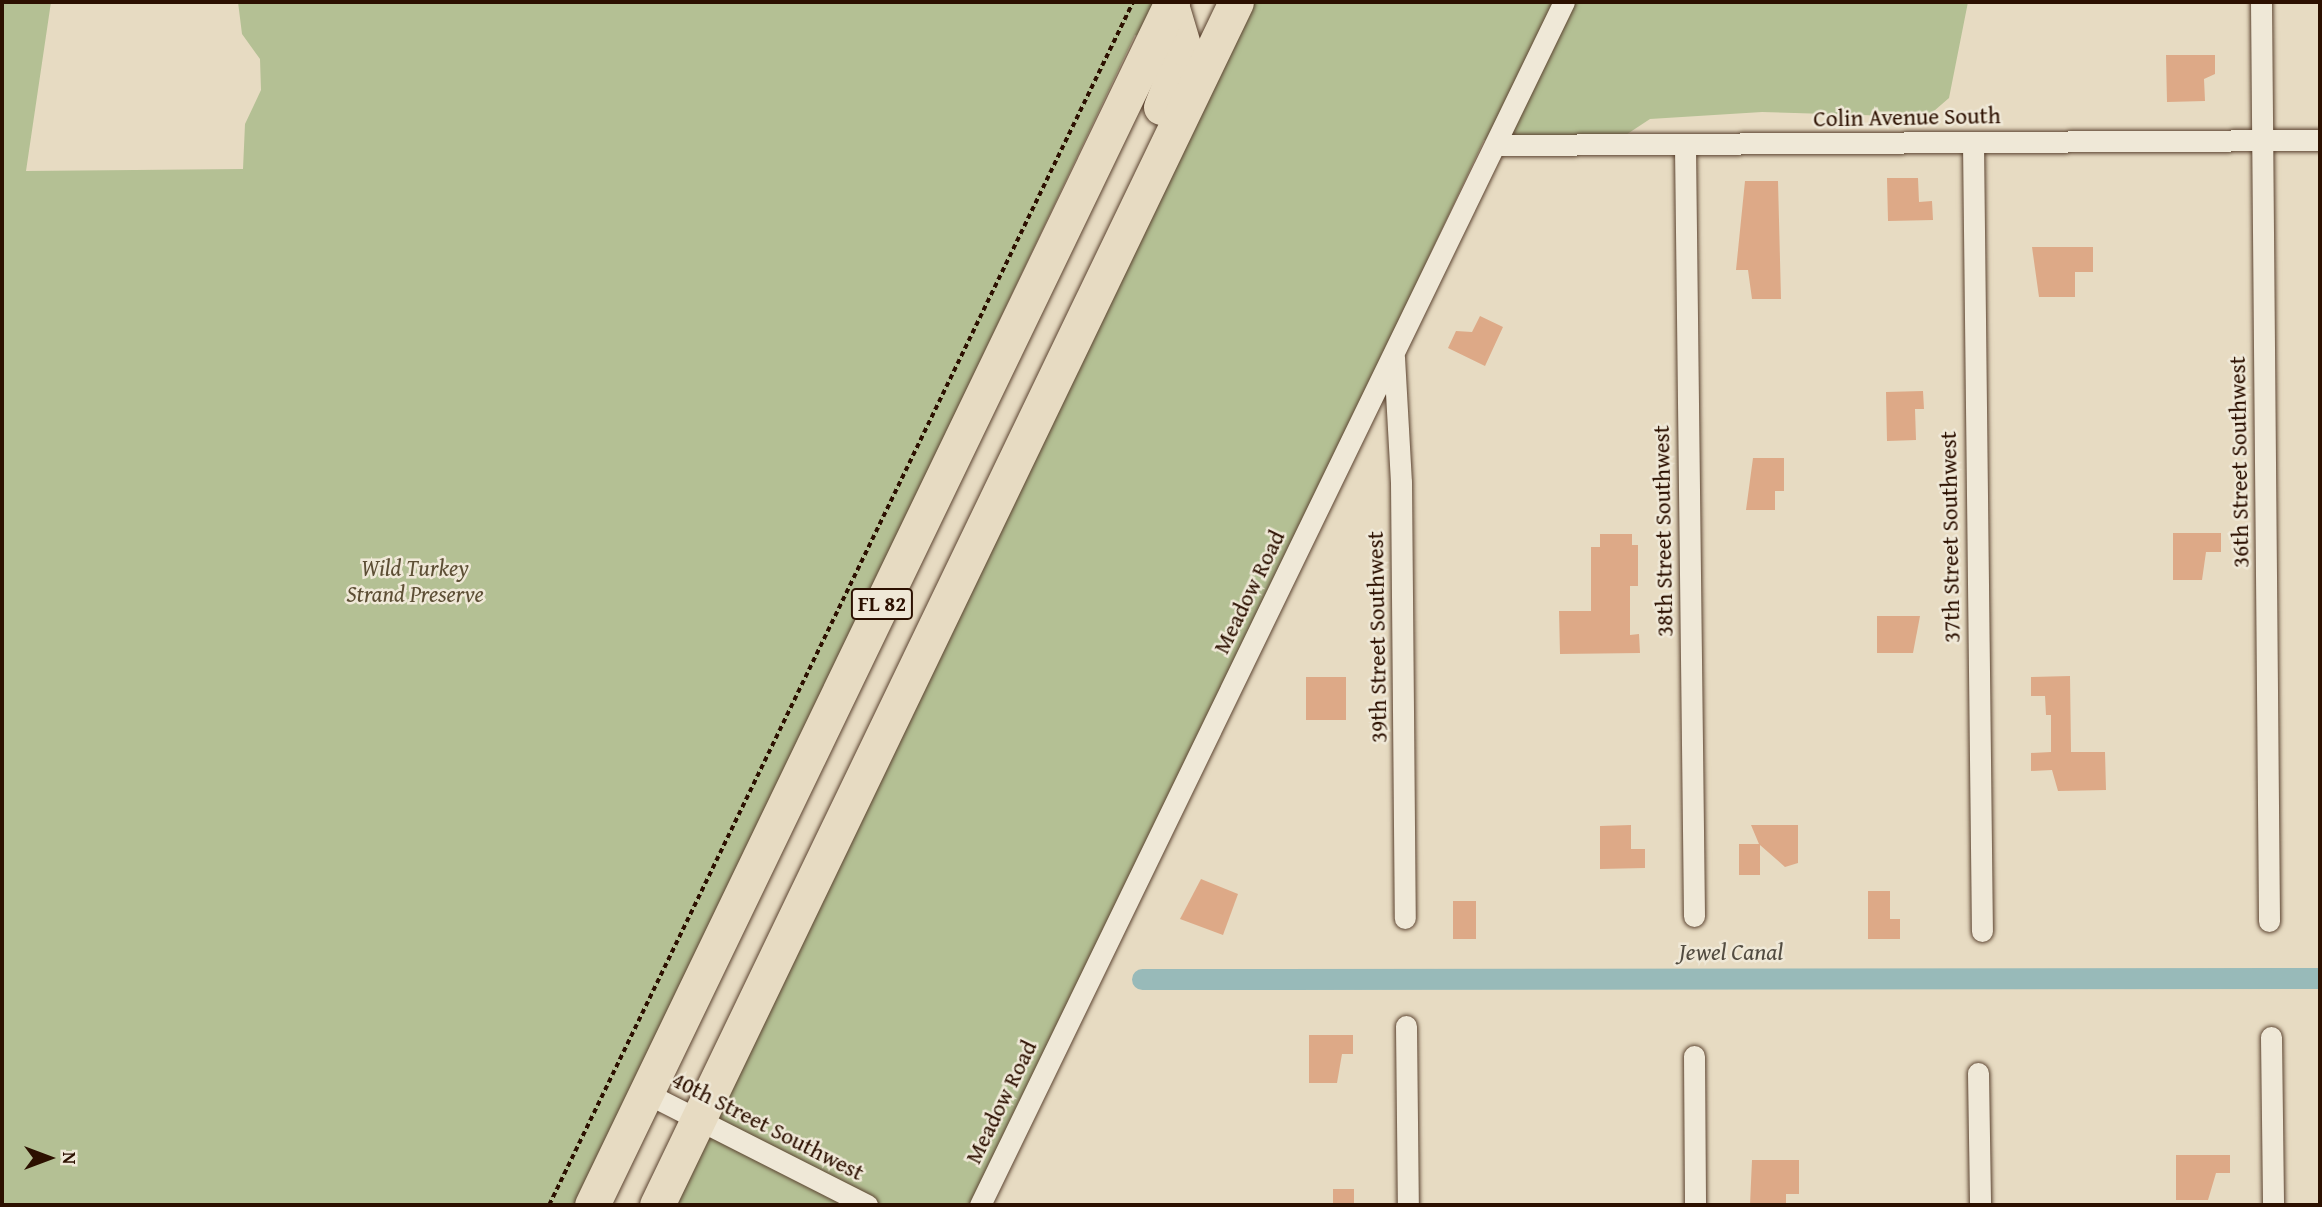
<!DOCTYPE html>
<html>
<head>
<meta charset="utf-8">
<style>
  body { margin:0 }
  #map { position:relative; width:2322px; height:1207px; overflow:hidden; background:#e7dbc2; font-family:"Gentium Book Plus",serif }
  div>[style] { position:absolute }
  .green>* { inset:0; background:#b4c094 }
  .canal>* { height:21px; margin:-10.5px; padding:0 10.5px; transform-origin:10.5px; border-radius:10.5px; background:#98bab9 }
  .building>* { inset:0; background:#dda987; transform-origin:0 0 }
  .path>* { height:3.5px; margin-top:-1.75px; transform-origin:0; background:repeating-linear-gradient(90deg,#2c1000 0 5px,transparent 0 8.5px) }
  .roads { filter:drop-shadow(0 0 2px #5b4330) drop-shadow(0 0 2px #5b4330) }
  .minor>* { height:21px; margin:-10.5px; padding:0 10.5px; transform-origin:10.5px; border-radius:10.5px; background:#efe8d7 }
  .trunk>* { height:35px; margin:-17.5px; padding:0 17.5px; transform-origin:17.5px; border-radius:17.5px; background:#e7dbc2 }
  span { translate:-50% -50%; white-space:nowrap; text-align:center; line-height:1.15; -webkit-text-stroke:5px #efe8d7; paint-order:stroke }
  .shield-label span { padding:2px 5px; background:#efe8d7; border:2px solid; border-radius:5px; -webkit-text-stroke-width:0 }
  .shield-label { font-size:21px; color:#2c1000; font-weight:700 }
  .street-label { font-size:23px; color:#2c1000 }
  .park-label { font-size:23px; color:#5c4e34; font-style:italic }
  .water-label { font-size:24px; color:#524c41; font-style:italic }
  .frame { position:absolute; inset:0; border:4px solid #2c1000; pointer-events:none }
  .north { position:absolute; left:14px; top:1123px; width:70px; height:70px; -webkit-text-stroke:5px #efe8d7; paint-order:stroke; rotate:90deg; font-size:19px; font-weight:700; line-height:28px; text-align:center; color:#2c1000 }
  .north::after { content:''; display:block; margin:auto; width:24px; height:32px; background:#2c1000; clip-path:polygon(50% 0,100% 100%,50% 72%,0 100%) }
</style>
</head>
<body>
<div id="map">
  <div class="green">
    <div style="clip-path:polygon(2px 2px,51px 2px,26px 171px,243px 169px,245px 124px,261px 90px,260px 59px,242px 34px,238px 2px,1157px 2px,1143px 36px,1135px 35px,579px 1205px,2px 1205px)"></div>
    <div style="clip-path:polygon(1248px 2px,1968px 2px,1949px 98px,1927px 117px,1762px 112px,1650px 119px,1612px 144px,1484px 140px,981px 1205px,669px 1205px)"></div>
  </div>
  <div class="canal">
    <div style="left:1142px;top:979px;width:1178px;rotate:-0.05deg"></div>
  </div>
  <div class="building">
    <div style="clip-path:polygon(2166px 55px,2215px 55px,2215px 74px,2204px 79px,2205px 101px,2167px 102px)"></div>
    <div style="clip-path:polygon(1887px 178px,1918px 178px,1919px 202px,1932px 201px,1933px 220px,1888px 221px)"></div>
    <div style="clip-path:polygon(1745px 181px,1778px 181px,1781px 299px,1752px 299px,1748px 270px,1736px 270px)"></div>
    <div style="clip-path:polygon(2032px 247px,2093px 247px,2093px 272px,2075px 272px,2075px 297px,2039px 297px)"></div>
    <div style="clip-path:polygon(1480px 316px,1503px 327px,1485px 366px,1448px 348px,1456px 331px,1472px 332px)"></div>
    <div style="clip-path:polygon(1923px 391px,1924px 409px,1915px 409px,1916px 440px,1887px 441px,1886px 392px)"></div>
    <div style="clip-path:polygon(1753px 458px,1784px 458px,1784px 491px,1775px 491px,1775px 510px,1746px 510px)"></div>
    <div style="clip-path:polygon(2173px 533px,2221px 533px,2221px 552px,2206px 552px,2202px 580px,2173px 580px)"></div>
    <div style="clip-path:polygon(1600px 534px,1632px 534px,1632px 545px,1638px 545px,1638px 586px,1630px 586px,1630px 635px,1639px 634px,1640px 653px,1560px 654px,1559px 611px,1591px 611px,1591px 547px,1600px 547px)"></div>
    <div style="clip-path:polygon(1877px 616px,1920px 616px,1913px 653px,1877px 653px)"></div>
    <div style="clip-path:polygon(2070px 676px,2071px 752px,2105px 752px,2106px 790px,2058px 791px,2052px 770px,2031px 771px,2031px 753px,2051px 752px,2051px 715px,2046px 715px,2045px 696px,2031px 696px,2031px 677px)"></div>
    <div style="left:1306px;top:677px;width:40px;height:43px"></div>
    <div style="clip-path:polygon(1631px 825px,1631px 849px,1645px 849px,1645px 868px,1600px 869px,1600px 826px)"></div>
    <div style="clip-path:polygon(1751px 825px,1798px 825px,1798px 863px,1785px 867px,1760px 845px,1760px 875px,1739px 875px,1739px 844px,1759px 844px)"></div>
    <div style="clip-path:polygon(1201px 879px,1238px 894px,1223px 935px,1180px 919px)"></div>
    <div style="clip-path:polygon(1868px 891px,1890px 891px,1890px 919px,1900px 919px,1900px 939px,1868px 939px)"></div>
    <div style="left:1453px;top:901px;width:23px;height:38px"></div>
    <div style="clip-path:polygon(1309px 1035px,1353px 1035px,1353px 1054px,1342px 1054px,1337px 1083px,1309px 1083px)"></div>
    <div style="clip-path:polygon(2176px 1155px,2230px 1155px,2230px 1173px,2216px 1173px,2208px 1200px,2176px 1200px)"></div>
    <div style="clip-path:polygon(1752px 1160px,1799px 1160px,1799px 1194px,1786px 1194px,1786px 1205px,1750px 1205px)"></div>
    <div style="left:1333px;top:1189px;width:21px;height:16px"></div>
  </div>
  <div class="path">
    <div style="left:549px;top:1205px;width:1337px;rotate:-64.11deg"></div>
  </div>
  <div class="roads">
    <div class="minor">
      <div style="left:2261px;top:2px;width:919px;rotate:89.5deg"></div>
      <div style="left:1973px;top:142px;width:789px;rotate:89.35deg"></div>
      <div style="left:1495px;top:145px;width:825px;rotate:-0.35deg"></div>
      <div style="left:1685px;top:146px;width:770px;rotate:89.33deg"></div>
      <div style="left:1394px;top:357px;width:125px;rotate:86.8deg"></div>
      <div style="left:1401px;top:482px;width:436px;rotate:89.5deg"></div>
      <div style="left:1406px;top:1026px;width:179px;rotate:89.4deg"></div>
      <div style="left:2271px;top:1037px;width:168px;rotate:89.3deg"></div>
      <div style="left:1694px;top:1056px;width:149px;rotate:89.6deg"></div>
      <div style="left:1978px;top:1073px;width:132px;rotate:89.1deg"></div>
      <div style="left:646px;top:1093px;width:248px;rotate:26.9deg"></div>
      <div style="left:980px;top:1205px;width:1337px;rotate:-64.11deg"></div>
    </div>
    <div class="trunk">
      <div style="left:1161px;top:107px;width:63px;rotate:-68.7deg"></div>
      <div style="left:1184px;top:48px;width:45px;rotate:-106.8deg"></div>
      <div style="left:592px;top:1205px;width:1336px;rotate:-64.26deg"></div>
      <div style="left:657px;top:1205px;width:1335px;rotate:-64.3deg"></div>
    </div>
  </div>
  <div class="shield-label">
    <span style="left:882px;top:604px">FL 82</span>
  </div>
  <div class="street-label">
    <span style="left:1907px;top:117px;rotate:-1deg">Colin Avenue South</span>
    <span style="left:2239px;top:462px;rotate:-91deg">36th Street Southwest</span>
    <span style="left:1663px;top:531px;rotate:-91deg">38th Street Southwest</span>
    <span style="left:1950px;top:537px;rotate:-91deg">37th Street Southwest</span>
    <span style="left:1249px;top:592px;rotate:-64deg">Meadow Road</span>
    <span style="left:1377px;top:637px;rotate:-91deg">39th Street Southwest</span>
    <span style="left:1001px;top:1102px;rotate:-64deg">Meadow Road</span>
    <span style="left:768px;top:1126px;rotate:27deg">40th Street Southwest</span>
  </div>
  <div class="park-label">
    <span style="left:415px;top:581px">Wild Turkey<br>Strand Preserve</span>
  </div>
  <div class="water-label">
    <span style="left:1731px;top:952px">Jewel Canal</span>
  </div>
  <div class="frame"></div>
  <div class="north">N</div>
</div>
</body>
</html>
